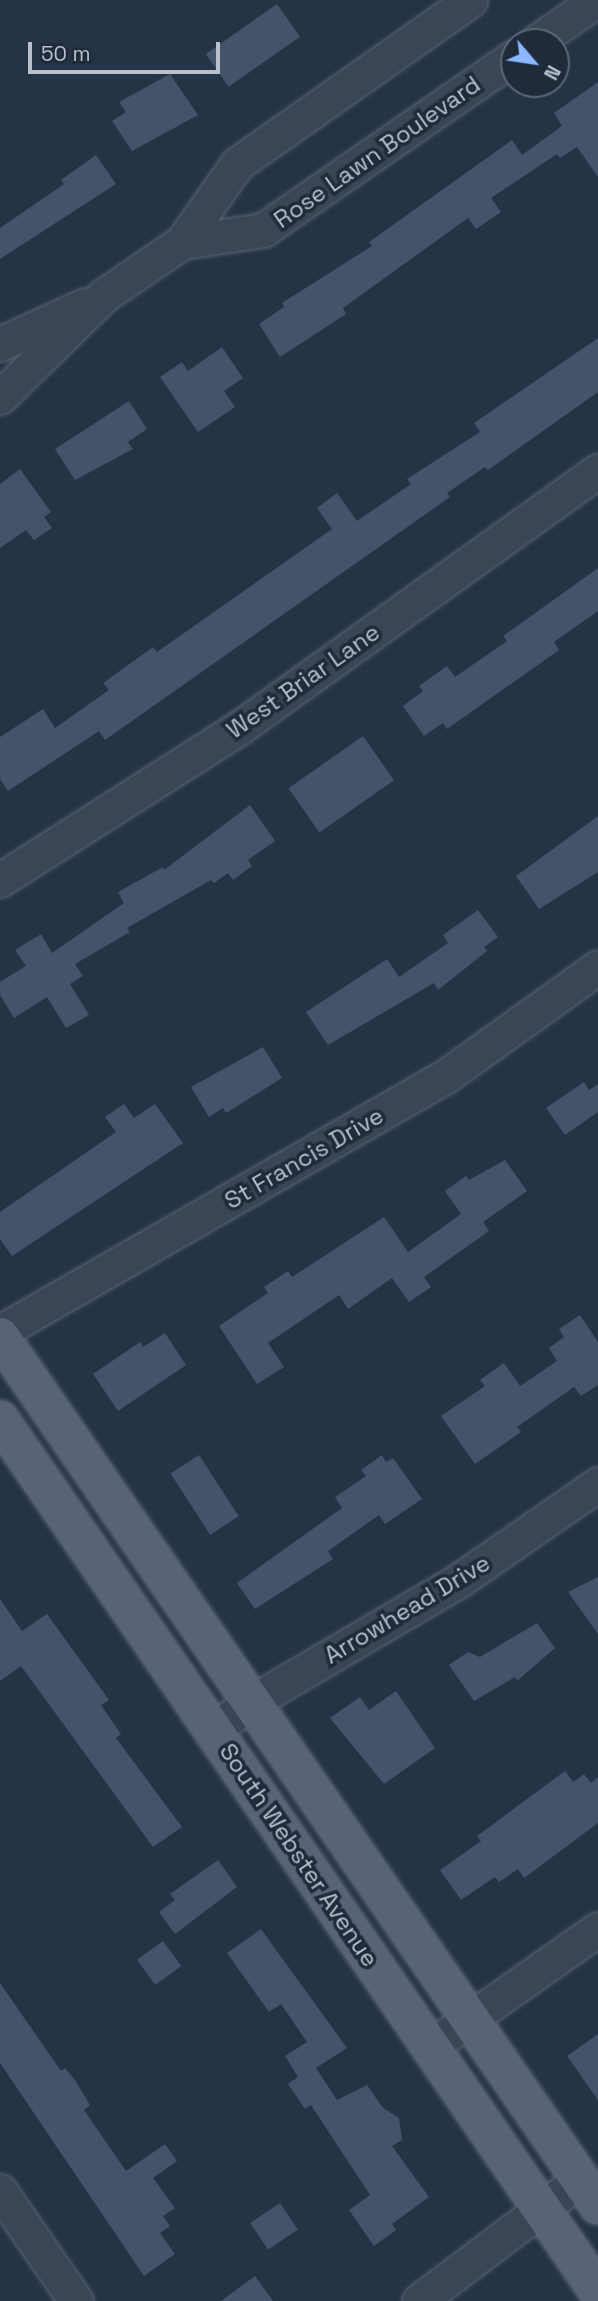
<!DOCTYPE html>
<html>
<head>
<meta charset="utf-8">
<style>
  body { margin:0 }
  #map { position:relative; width:598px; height:2301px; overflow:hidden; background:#253346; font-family:"Space Grotesk",sans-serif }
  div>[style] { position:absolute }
  .building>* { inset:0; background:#445368; transform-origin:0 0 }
  .roads { filter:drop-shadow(0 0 2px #596372) drop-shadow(0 0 2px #596372) }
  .minor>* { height:33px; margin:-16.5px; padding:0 16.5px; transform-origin:16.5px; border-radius:16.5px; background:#3a4555 }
  .major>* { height:38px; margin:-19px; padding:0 19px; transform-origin:19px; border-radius:19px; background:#586475 }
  span { translate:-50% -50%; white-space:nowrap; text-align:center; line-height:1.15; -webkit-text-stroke:7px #1f2a3b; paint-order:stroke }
  .street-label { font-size:24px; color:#b8c0ce }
  .north { position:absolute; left:500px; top:28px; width:70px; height:70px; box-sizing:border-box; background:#1f2a3b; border:2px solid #5c6676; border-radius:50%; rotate:119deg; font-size:19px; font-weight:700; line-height:28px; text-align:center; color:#b8c0ce }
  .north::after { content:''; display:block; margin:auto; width:24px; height:32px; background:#8cb8ff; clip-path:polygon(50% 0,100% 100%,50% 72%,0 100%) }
  .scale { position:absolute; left:28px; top:42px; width:192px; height:32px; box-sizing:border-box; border:4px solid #b8c0ce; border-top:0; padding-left:9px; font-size:21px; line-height:24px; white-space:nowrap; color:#b8c0ce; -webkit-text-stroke:5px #1f2a3b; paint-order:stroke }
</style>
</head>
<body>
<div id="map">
  <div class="building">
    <div style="left:277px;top:4px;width:40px;height:87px;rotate:55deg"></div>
    <div style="clip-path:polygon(170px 74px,198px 115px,132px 151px,112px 121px,126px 112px,119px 102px)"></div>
    <div style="clip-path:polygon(598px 82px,598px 177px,577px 147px,560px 158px,557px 154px,491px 198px,501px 212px,476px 229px,468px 218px,343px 308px,346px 314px,280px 357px,259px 324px,284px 307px,282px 303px,372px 246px,369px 242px,512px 140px,522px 155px,562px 126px,554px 113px)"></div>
    <div style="clip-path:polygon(96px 155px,116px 184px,0 259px,0 228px,64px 184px,61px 180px)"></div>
    <div style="clip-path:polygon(598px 338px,598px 392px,488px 470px,485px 467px,447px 493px,450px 497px,105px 740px,99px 731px,8px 791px,0 779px,0 737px,43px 709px,55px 728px,109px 690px,103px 683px,153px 647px,157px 652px,332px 529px,317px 508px,337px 493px,357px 521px,411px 484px,407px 479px,480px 432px,474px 423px)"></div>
    <div style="clip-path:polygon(222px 347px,243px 378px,224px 391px,235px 407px,198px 432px,160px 377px,182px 362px,188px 371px)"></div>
    <div style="clip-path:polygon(129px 401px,147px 429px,128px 442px,133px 449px,75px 480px,55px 449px)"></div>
    <div style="clip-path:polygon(20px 469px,51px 512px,44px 517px,52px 528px,34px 540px,26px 530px,0 548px,0 484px)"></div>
    <div style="clip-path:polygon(598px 568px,598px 611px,554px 642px,559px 650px,447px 729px,443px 723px,424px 736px,403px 706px,423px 691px,419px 686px,447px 666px,455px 677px,507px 641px,503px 636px)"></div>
    <div style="left:363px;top:736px;width:54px;height:91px;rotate:55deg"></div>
    <div style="clip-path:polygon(250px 805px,275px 841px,248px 860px,252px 866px,233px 880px,228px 873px,214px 883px,211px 880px,127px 928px,130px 932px,75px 964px,83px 976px,70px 984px,89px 1015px,66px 1028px,47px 997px,14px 1018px,0 995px,0 982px,26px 966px,15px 950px,41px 934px,52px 953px,124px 903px,118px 892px,163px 867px,164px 870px)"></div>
    <div style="clip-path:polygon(598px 816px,598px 872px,539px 909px,516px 876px)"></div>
    <div style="clip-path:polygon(478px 910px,498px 937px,484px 947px,487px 951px,438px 990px,434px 983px,328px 1045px,306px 1012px,387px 959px,399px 977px,448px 943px,443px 935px)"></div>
    <div style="clip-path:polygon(263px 1047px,282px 1078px,226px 1113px,223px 1108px,209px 1117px,191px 1087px)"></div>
    <div style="clip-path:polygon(584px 1082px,589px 1090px,598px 1084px,598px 1112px,565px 1135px,546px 1108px)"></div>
    <div style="clip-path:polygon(124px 1104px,134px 1118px,155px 1104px,183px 1143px,12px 1256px,0 1239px,0 1212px,116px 1132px,105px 1117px)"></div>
    <div style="clip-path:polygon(505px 1160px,527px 1191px,483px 1222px,489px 1231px,424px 1277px,431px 1287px,409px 1302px,392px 1278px,348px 1309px,339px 1295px,268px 1343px,284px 1367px,257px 1384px,219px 1326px,268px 1293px,264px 1287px,288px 1271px,292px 1277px,384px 1217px,408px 1252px,461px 1214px,445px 1191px,466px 1176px,469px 1180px)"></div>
    <div style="clip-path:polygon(580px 1315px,598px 1342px,598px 1385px,581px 1396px,574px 1387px,517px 1427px,521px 1432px,475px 1464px,441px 1416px,485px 1386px,480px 1380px,504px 1363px,520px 1386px,557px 1361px,549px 1348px,564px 1337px,559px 1329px)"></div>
    <div style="clip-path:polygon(165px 1333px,186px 1365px,118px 1411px,93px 1374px,140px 1342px,143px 1347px)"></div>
    <div style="left:199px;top:1455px;width:73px;height:34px;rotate:57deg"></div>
    <div style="clip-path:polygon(382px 1455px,386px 1462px,393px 1458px,422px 1499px,385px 1524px,379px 1515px,328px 1551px,333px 1559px,255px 1609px,237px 1583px,342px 1508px,335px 1497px,366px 1476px,361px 1470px)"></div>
    <div style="clip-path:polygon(598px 1577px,598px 1634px,568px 1592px)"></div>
    <div style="clip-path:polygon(0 1599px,22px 1631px,47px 1614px,109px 1700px,101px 1705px,121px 1734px,116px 1738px,182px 1827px,153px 1847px,21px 1666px,0 1681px)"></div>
    <div style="clip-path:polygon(537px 1623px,555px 1648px,517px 1681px,515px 1677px,474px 1701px,449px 1665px,468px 1652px,480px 1657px)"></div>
    <div style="clip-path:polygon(396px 1691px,435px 1748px,384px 1784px,330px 1718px,360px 1697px,369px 1710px)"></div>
    <div style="clip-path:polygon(565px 1771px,573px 1782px,584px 1774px,591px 1783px,598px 1777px,598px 1823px,524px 1878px,518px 1869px,499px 1882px,495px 1877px,461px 1900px,440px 1870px,481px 1841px,477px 1836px)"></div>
    <div style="clip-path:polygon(218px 1860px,237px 1887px,175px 1934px,159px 1912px,175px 1900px,170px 1894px)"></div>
    <div style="clip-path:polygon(261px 1929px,347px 2048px,316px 2068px,337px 2100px,367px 2085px,383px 2108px,399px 2118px,402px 2140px,392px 2146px,429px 2197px,392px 2224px,396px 2230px,374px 2246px,349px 2210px,370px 2195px,311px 2105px,305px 2109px,288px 2084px,298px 2077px,285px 2056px,307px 2042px,281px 2004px,269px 2012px,227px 1953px)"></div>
    <div style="left:163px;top:1941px;width:31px;height:32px;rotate:54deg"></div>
    <div style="clip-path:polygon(0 1983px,61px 2071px,65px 2068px,75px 2080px,90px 2105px,84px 2110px,126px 2171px,165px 2144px,177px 2161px,153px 2178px,175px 2208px,163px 2216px,170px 2226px,160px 2233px,175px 2254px,144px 2276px,0 2063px)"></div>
    <div style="clip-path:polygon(598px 2034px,598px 2100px,567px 2056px)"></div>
    <div style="left:280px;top:2203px;width:32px;height:36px;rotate:56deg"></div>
    <div style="clip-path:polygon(255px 2276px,273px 2301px,221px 2301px)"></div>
  </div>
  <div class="roads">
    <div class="minor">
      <div style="left:536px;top:42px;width:74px;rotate:-34.5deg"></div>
      <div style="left:182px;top:242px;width:95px;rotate:-54.8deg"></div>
      <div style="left:237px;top:164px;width:285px;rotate:-35.1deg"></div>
      <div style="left:0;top:344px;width:94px;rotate:-24.6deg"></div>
      <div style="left:0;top:397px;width:144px;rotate:-44.4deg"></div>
      <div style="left:103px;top:296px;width:96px;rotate:-34.4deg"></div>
      <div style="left:182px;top:242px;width:82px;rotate:-8.4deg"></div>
      <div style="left:263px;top:230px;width:305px;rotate:-34.6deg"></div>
      <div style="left:0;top:880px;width:285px;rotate:-32.5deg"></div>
      <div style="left:240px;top:727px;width:440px;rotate:-35.6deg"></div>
      <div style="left:0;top:1332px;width:514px;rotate:-29.86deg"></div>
      <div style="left:446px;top:1076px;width:187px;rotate:-35.6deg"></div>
      <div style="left:213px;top:1730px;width:46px;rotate:-36.1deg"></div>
      <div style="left:250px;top:1703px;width:245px;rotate:-30.4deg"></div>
      <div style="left:461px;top:1579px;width:167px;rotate:-34.7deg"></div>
      <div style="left:430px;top:2047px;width:205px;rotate:-35.1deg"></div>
      <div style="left:0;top:2191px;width:134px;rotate:55.4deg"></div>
      <div style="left:419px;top:2301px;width:203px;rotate:-37deg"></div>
    </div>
    <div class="major">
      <div style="left:0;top:1337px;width:1054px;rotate:55.44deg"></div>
      <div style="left:0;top:1420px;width:1057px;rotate:55.53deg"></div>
    </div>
  </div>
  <div class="street-label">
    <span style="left:377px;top:152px;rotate:-35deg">Rose Lawn Boulevard</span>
    <span style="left:303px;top:681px;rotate:-35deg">West Briar Lane</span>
    <span style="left:304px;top:1158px;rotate:-30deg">St Francis Drive</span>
    <span style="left:407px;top:1609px;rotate:-31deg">Arrowhead Drive</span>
    <span style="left:299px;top:1855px;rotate:56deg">South Webster Avenue</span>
  </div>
  <div class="north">N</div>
  <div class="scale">50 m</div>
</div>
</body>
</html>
